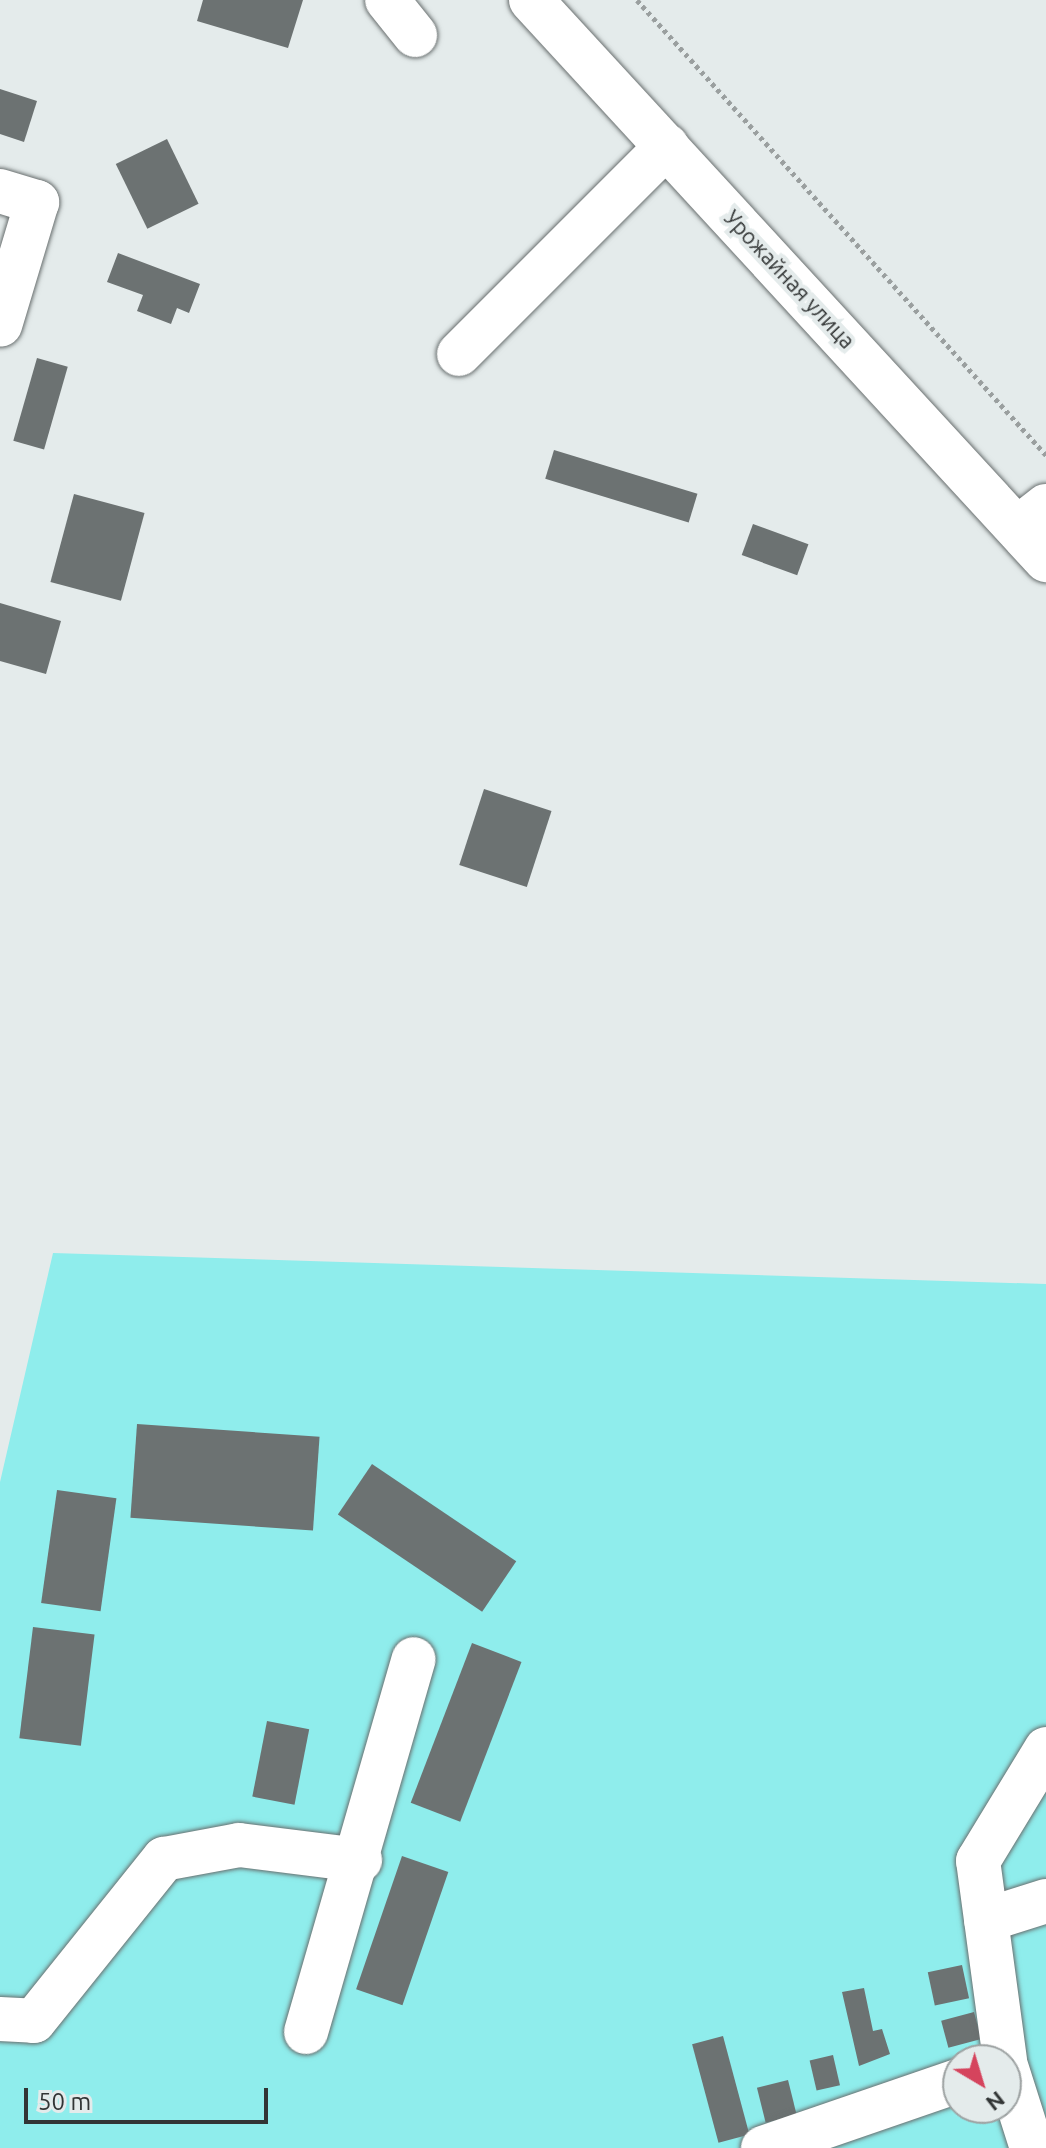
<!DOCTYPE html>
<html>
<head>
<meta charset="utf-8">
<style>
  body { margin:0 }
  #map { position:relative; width:1046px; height:2148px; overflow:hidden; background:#e4ebeb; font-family:Ubuntu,sans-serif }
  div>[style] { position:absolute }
  .green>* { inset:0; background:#8fedec }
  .building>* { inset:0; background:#6c7272; transform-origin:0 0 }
  .path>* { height:5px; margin-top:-2.5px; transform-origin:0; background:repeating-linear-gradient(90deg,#9a9f9f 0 4px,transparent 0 8px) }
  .roads { filter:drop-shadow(0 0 2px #696f6f) drop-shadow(0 0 2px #696f6f) }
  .minor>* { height:44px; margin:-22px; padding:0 22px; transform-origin:22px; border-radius:22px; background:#fff }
  .major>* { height:44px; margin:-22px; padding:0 22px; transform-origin:22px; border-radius:22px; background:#fff }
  span { translate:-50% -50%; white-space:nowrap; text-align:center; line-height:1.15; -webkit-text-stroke:8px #e4ebeb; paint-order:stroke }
  .street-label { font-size:22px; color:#323535 }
  .north { position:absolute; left:942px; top:2044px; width:80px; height:80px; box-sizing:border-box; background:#e4ebeb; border:2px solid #9da2a2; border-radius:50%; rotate:142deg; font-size:22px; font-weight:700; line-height:32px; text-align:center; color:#323535 }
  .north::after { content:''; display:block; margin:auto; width:28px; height:36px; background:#d5445d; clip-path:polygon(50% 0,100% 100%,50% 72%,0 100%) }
  .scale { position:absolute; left:24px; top:2088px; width:244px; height:36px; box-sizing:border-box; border:4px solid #323535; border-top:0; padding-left:10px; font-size:24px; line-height:28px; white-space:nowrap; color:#323535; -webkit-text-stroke:6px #e4ebeb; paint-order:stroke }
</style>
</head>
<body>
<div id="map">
  <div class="green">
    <div style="clip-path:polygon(evenodd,53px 1253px,1046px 1284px,1046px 2148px,0 2148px,0 1482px,53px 1253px,958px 2060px,1006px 2060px,1006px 2108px,958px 2108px,958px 2060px)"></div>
  </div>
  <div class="building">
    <div style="clip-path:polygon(203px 0,303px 0,288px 48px,197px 21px)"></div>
    <div style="clip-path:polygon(0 89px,37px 101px,24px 142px,0 134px)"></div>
    <div style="left:167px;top:139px;width:72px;height:57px;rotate:64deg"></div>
    <div style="clip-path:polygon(118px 253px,200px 284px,189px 313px,177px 308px,171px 324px,137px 311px,143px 295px,107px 282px)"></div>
    <div style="left:37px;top:358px;width:32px;height:86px;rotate:16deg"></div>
    <div style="left:554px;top:450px;width:150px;height:30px;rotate:17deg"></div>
    <div style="left:74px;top:494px;width:73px;height:91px;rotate:15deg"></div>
    <div style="left:753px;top:524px;width:59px;height:33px;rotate:20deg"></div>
    <div style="clip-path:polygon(0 603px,61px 621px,46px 674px,0 661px)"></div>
    <div style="left:484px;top:789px;width:71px;height:80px;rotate:18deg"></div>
    <div style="left:137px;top:1424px;width:183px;height:94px;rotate:4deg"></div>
    <div style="left:372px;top:1464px;width:174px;height:61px;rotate:34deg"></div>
    <div style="left:57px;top:1490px;width:60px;height:114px;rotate:8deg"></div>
    <div style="left:33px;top:1627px;width:62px;height:112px;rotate:7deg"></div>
    <div style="left:472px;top:1643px;width:53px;height:171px;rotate:21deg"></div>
    <div style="left:267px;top:1721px;width:43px;height:77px;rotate:11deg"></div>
    <div style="left:402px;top:1856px;width:49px;height:141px;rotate:19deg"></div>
    <div style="left:962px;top:1965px;width:34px;height:35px;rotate:78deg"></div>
    <div style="clip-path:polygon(864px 1988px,873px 2031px,882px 2029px,890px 2054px,859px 2066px,842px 1992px)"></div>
    <div style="left:974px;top:2012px;width:28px;height:34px;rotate:75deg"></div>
    <div style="left:723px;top:2036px;width:102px;height:32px;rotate:75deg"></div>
    <div style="left:833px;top:2055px;width:31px;height:24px;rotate:77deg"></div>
    <div style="left:788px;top:2080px;width:36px;height:32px;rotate:76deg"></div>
  </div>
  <div class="path">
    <div style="left:637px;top:0;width:612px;rotate:48.05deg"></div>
  </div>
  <div class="roads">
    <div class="minor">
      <div style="left:387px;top:0;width:45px;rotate:51.3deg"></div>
      <div style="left:0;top:191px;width:39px;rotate:17deg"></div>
      <div style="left:37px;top:202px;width:128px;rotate:106.7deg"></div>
      <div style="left:459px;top:354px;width:294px;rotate:-45deg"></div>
      <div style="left:1019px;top:527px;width:34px;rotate:-38deg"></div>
      <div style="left:986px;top:1920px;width:63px;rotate:-17.6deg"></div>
      <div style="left:0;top:2019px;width:34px;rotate:3deg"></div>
      <div style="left:34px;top:2021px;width:208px;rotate:-51.3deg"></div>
      <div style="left:164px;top:1859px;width:76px;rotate:-10.6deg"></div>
      <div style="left:239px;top:1845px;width:122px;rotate:7.1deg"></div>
      <div style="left:306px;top:2032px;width:388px;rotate:-73.9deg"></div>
      <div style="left:1005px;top:2060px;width:201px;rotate:-97.7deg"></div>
      <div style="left:978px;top:1861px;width:131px;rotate:-58.7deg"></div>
      <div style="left:1006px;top:2066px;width:86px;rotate:72.4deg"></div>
      <div style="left:763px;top:2148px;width:206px;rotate:-19deg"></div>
    </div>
    <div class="major">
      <div style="left:531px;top:0;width:761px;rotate:47.4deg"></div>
    </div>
  </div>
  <div class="street-label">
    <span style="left:790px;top:279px;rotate:47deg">Урожайная улица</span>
  </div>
  <div class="north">N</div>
  <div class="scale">50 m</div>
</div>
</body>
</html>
